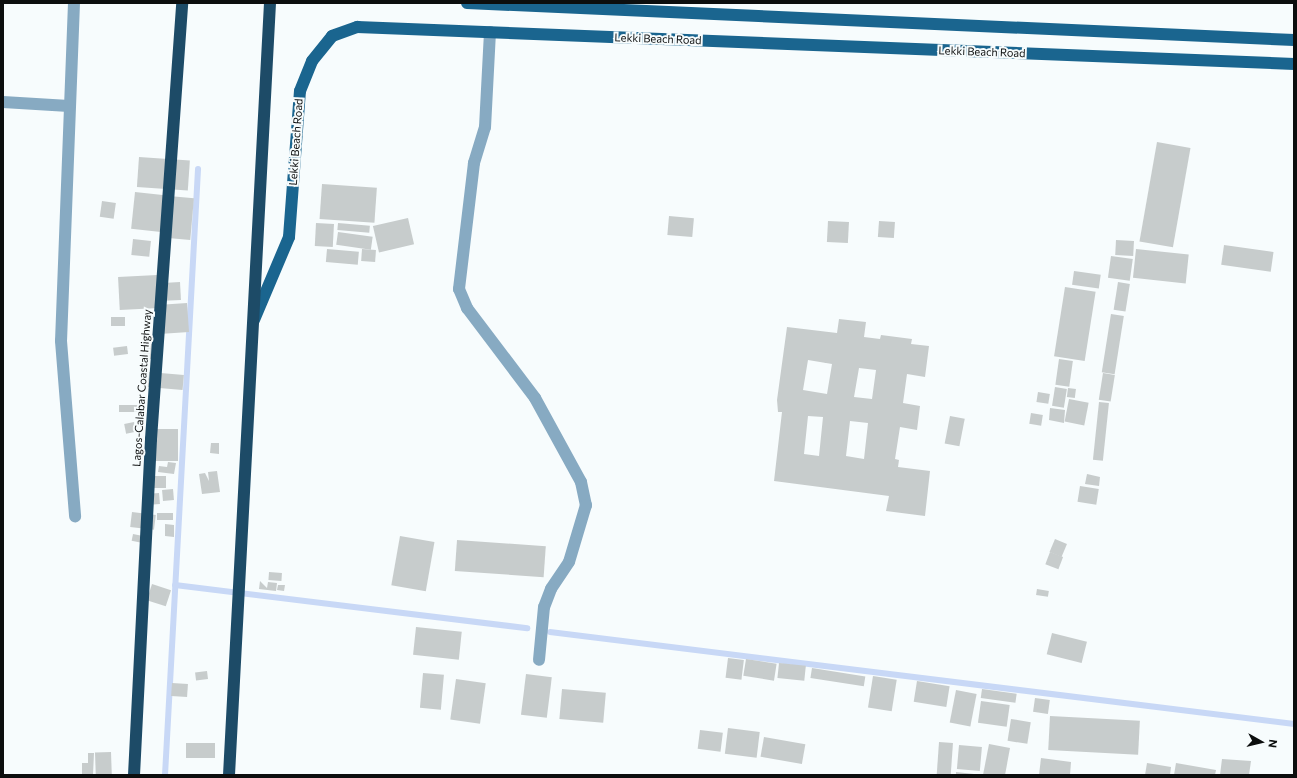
<!DOCTYPE html>
<html>
<head>
<meta charset="utf-8">
<style>
  body { margin:0 }
  #map { position:relative; width:1297px; height:778px; overflow:hidden; background:#f7fcfd; font-family:Commissioner,sans-serif }
  div>[style] { position:absolute }
  .stream>* { height:6px; margin:-3px; padding:0 3px; transform-origin:3px; border-radius:3px; background:#c8d8f6 }
  .building>* { inset:0; background:#c7cccc; transform-origin:0 0 }
  .minor>* { height:12px; margin:-6px; padding:0 6px; transform-origin:6px; border-radius:6px; background:#87aac2 }
  .major>* { height:12px; margin:-6px; padding:0 6px; transform-origin:6px; border-radius:6px; background:#1a658f }
  .highway>* { height:12px; margin:-6px; padding:0 6px; transform-origin:6px; border-radius:6px; background:#1d4b67 }
  span { translate:-50% -50%; white-space:nowrap; text-align:center; line-height:1.15; -webkit-text-stroke:4px #f7fcfd; paint-order:stroke }
  .street-label { font-size:11px; color:#0c0e0e }
  .frame { position:absolute; inset:0; border:4px solid #0c0e0e; pointer-events:none }
  .north { position:absolute; left:1241px; top:722px; width:40px; height:40px; -webkit-text-stroke:3px #f7fcfd; paint-order:stroke; rotate:98deg; font-size:11px; font-weight:700; line-height:16px; text-align:center; color:#0c0e0e }
  .north::after { content:''; display:block; margin:auto; width:14px; height:18px; background:#0c0e0e; clip-path:polygon(50% 0,100% 100%,50% 72%,0 100%) }
</style>
</head>
<body>
<div id="map">
  <div class="stream">
    <div style="left:175px;top:585px;width:355px;rotate:7deg"></div>
    <div style="left:550px;top:632px;width:750px;rotate:7.05deg"></div>
    <div style="left:165px;top:775px;width:607px;rotate:-86.88deg"></div>
  </div>
  <div class="building">
    <div style="left:1157px;top:142px;width:34px;height:101px;rotate:10deg"></div>
    <div style="left:139px;top:157px;width:51px;height:30px;rotate:4deg"></div>
    <div style="left:322px;top:184px;width:55px;height:35px;rotate:4deg"></div>
    <div style="left:135px;top:192px;width:30px;height:37px;rotate:6deg"></div>
    <div style="left:169px;top:196px;width:25px;height:42px;rotate:5deg"></div>
    <div style="left:102px;top:201px;width:14px;height:16px;rotate:8deg"></div>
    <div style="left:669px;top:216px;width:25px;height:19px;rotate:5deg"></div>
    <div style="left:408px;top:218px;width:27px;height:36px;rotate:77deg"></div>
    <div style="left:828px;top:221px;width:21px;height:21px;rotate:3deg"></div>
    <div style="left:879px;top:221px;width:16px;height:16px;rotate:4deg"></div>
    <div style="left:316px;top:223px;width:18px;height:23px;rotate:3deg"></div>
    <div style="left:338px;top:223px;width:32px;height:7px;rotate:5deg"></div>
    <div style="left:338px;top:232px;width:35px;height:13px;rotate:8deg"></div>
    <div style="left:133px;top:239px;width:18px;height:16px;rotate:6deg"></div>
    <div style="left:1116px;top:240px;width:18px;height:15px;rotate:3deg"></div>
    <div style="left:1224px;top:245px;width:50px;height:20px;rotate:8deg"></div>
    <div style="left:327px;top:249px;width:32px;height:13px;rotate:5deg"></div>
    <div style="left:362px;top:249px;width:14px;height:12px;rotate:4deg"></div>
    <div style="left:1136px;top:249px;width:53px;height:29px;rotate:6deg"></div>
    <div style="left:1111px;top:256px;width:22px;height:22px;rotate:8deg"></div>
    <div style="left:1074px;top:271px;width:27px;height:14px;rotate:8deg"></div>
    <div style="left:157px;top:275px;width:33px;height:39px;rotate:87deg"></div>
    <div style="left:180px;top:282px;width:18px;height:17px;rotate:87deg"></div>
    <div style="left:1118px;top:282px;width:12px;height:28px;rotate:9deg"></div>
    <div style="left:1065px;top:287px;width:31px;height:70px;rotate:9deg"></div>
    <div style="left:187px;top:303px;width:29px;height:26px;rotate:86deg"></div>
    <div style="left:1111px;top:314px;width:13px;height:59px;rotate:9deg"></div>
    <div style="left:111px;top:317px;width:14px;height:9px"></div>
    <div style="clip-path:polygon(evenodd,839px 319px,866px 322px,864px 337px,880px 339px,881px 335px,912px 339px,911px 344px,929px 346px,925px 377px,907px 374px,903px 403px,920px 406px,917px 430px,900px 427px,895px 459px,899px 460px,898px 467px,930px 471px,925px 516px,886px 511px,889px 496px,774px 481px,782px 412px,778px 412px,777px 400px,787px 327px,837px 333px,839px 319px,808px 360px,832px 364px,827px 394px,803px 390px,808px 360px,839px 319px,859px 368px,876px 370px,872px 399px,854px 397px,859px 368px,839px 319px,808px 416px,823px 417px,819px 456px,804px 454px,808px 416px,839px 319px,850px 421px,868px 423px,864px 459px,846px 456px,850px 421px)"></div>
    <div style="left:155px;top:343px;width:14px;height:14px;rotate:73deg"></div>
    <div style="left:127px;top:346px;width:8px;height:14px;rotate:83deg"></div>
    <div style="left:1059px;top:359px;width:14px;height:26px;rotate:8deg"></div>
    <div style="left:149px;top:372px;width:35px;height:15px;rotate:5deg"></div>
    <div style="left:1103px;top:373px;width:12px;height:27px;rotate:9deg"></div>
    <div style="left:1055px;top:387px;width:12px;height:19px;rotate:9deg"></div>
    <div style="left:1068px;top:388px;width:8px;height:9px;rotate:7deg"></div>
    <div style="left:1038px;top:392px;width:12px;height:10px;rotate:9deg"></div>
    <div style="left:1069px;top:399px;width:20px;height:23px;rotate:11deg"></div>
    <div style="left:1099px;top:402px;width:10px;height:58px;rotate:6deg"></div>
    <div style="left:119px;top:405px;width:24px;height:7px"></div>
    <div style="clip-path:polygon(1050px 408px,1065px 410px,1064px 423px,1049px 420px)"></div>
    <div style="left:1031px;top:413px;width:12px;height:11px;rotate:9deg"></div>
    <div style="left:950px;top:416px;width:15px;height:28px;rotate:11deg"></div>
    <div style="left:134px;top:422px;width:10px;height:10px;rotate:79deg"></div>
    <div style="left:151px;top:429px;width:27px;height:32px"></div>
    <div style="clip-path:polygon(211px 443px,219px 443px,219px 454px,210px 453px)"></div>
    <div style="clip-path:polygon(168px 462px,176px 463px,174px 474px,158px 472px,159px 466px,167px 467px)"></div>
    <div style="clip-path:polygon(217px 471px,220px 492px,202px 494px,199px 474px,205px 473px,209px 481px,208px 472px)"></div>
    <div style="clip-path:polygon(1087px 474px,1100px 477px,1099px 486px,1085px 484px)"></div>
    <div style="left:153px;top:476px;width:13px;height:12px"></div>
    <div style="left:1080px;top:486px;width:19px;height:16px;rotate:9deg"></div>
    <div style="left:173px;top:489px;width:11px;height:11px;rotate:85deg"></div>
    <div style="left:159px;top:493px;width:11px;height:10px;rotate:85deg"></div>
    <div style="left:132px;top:512px;width:24px;height:15px;rotate:7deg"></div>
    <div style="left:173px;top:513px;width:7px;height:16px;rotate:90deg"></div>
    <div style="clip-path:polygon(165px 524px,174px 525px,174px 537px,165px 536px)"></div>
    <div style="left:133px;top:534px;width:10px;height:7px;rotate:11deg"></div>
    <div style="left:400px;top:536px;width:35px;height:50px;rotate:10deg"></div>
    <div style="left:1055px;top:539px;width:13px;height:14px;rotate:23deg"></div>
    <div style="left:457px;top:540px;width:89px;height:31px;rotate:4deg"></div>
    <div style="left:1050px;top:552px;width:14px;height:13px;rotate:21deg"></div>
    <div style="left:269px;top:572px;width:13px;height:8px;rotate:4deg"></div>
    <div style="clip-path:polygon(260px 581px,267px 588px,268px 582px,277px 583px,276px 591px,259px 589px)"></div>
    <div style="left:152px;top:584px;width:20px;height:17px;rotate:18deg"></div>
    <div style="clip-path:polygon(278px 585px,285px 585px,284px 591px,277px 590px)"></div>
    <div style="left:1037px;top:589px;width:12px;height:6px;rotate:9deg"></div>
    <div style="left:416px;top:627px;width:46px;height:28px;rotate:6deg"></div>
    <div style="left:1052px;top:633px;width:36px;height:22px;rotate:14deg"></div>
    <div style="left:728px;top:658px;width:16px;height:20px;rotate:7deg"></div>
    <div style="left:746px;top:659px;width:31px;height:17px;rotate:9deg"></div>
    <div style="left:779px;top:663px;width:27px;height:15px;rotate:6deg"></div>
    <div style="left:812px;top:668px;width:54px;height:10px;rotate:9deg"></div>
    <div style="left:207px;top:671px;width:8px;height:12px;rotate:83deg"></div>
    <div style="left:423px;top:673px;width:21px;height:35px;rotate:5deg"></div>
    <div style="left:526px;top:674px;width:26px;height:41px;rotate:7deg"></div>
    <div style="left:873px;top:676px;width:24px;height:32px;rotate:9deg"></div>
    <div style="left:456px;top:679px;width:30px;height:41px;rotate:8deg"></div>
    <div style="left:917px;top:681px;width:33px;height:21px;rotate:9deg"></div>
    <div style="left:172px;top:683px;width:16px;height:13px;rotate:4deg"></div>
    <div style="left:562px;top:689px;width:44px;height:30px;rotate:5deg"></div>
    <div style="left:982px;top:689px;width:35px;height:9px;rotate:8deg"></div>
    <div style="left:956px;top:690px;width:21px;height:33px;rotate:11deg"></div>
    <div style="left:1035px;top:698px;width:15px;height:14px;rotate:8deg"></div>
    <div style="left:981px;top:701px;width:29px;height:22px;rotate:8deg"></div>
    <div style="left:1050px;top:716px;width:90px;height:34px;rotate:3deg"></div>
    <div style="left:1011px;top:719px;width:20px;height:22px;rotate:9deg"></div>
    <div style="left:728px;top:728px;width:32px;height:26px;rotate:7deg"></div>
    <div style="left:700px;top:730px;width:23px;height:19px;rotate:7deg"></div>
    <div style="left:764px;top:737px;width:42px;height:20px;rotate:10deg"></div>
    <div style="left:939px;top:742px;width:14px;height:33px;rotate:4deg"></div>
    <div style="left:186px;top:743px;width:29px;height:15px"></div>
    <div style="clip-path:polygon(989px 744px,1010px 748px,1005px 775px,983px 775px)"></div>
    <div style="left:959px;top:745px;width:23px;height:24px;rotate:5deg"></div>
    <div style="left:111px;top:752px;width:23px;height:16px;rotate:88deg"></div>
    <div style="clip-path:polygon(88px 753px,94px 753px,93px 775px,82px 775px,82px 763px,88px 763px)"></div>
    <div style="clip-path:polygon(1041px 758px,1071px 762px,1070px 775px,1039px 775px)"></div>
    <div style="clip-path:polygon(1222px 759px,1251px 761px,1249px 775px,1220px 775px)"></div>
    <div style="clip-path:polygon(1147px 763px,1171px 767px,1170px 775px,1145px 775px)"></div>
    <div style="clip-path:polygon(1176px 763px,1216px 770px,1215px 775px,1174px 775px)"></div>
    <div style="clip-path:polygon(956px 772px,974px 774px,974px 775px,956px 775px)"></div>
  </div>
  <div class="minor">
    <div style="left:74px;top:3px;width:338px;rotate:92.2deg"></div>
    <div style="left:61px;top:341px;width:176px;rotate:85.4deg"></div>
    <div style="left:490px;top:32px;width:95px;rotate:93deg"></div>
    <div style="left:485px;top:127px;width:38px;rotate:107deg"></div>
    <div style="left:474px;top:163px;width:127px;rotate:96.8deg"></div>
    <div style="left:459px;top:289px;width:21px;rotate:67deg"></div>
    <div style="left:467px;top:308px;width:113px;rotate:52.9deg"></div>
    <div style="left:535px;top:398px;width:96px;rotate:61.3deg"></div>
    <div style="left:581px;top:482px;width:24px;rotate:78deg"></div>
    <div style="left:586px;top:505px;width:59px;rotate:106.6deg"></div>
    <div style="left:569px;top:562px;width:32px;rotate:124deg"></div>
    <div style="left:551px;top:589px;width:19px;rotate:111deg"></div>
    <div style="left:544px;top:607px;width:53px;rotate:95.4deg"></div>
    <div style="left:3px;top:102px;width:66px;rotate:3.5deg"></div>
  </div>
  <div class="major">
    <div style="left:467px;top:3px;width:828px;rotate:2.56deg"></div>
    <div style="left:254px;top:320px;width:90px;rotate:-67.1deg"></div>
    <div style="left:289px;top:237px;width:146px;rotate:-85.7deg"></div>
    <div style="left:300px;top:91px;width:32px;rotate:-68deg"></div>
    <div style="left:312px;top:61px;width:32px;rotate:-51deg"></div>
    <div style="left:332px;top:36px;width:27px;rotate:-20deg"></div>
    <div style="left:357px;top:27px;width:938px;rotate:2.26deg"></div>
  </div>
  <div class="highway">
    <div style="left:134px;top:775px;width:336px;rotate:-87.1deg"></div>
    <div style="left:151px;top:439px;width:437px;rotate:-85.9deg"></div>
    <div style="left:229px;top:775px;width:773px;rotate:-86.96deg"></div>
  </div>
  <div class="street-label">
    <span style="left:658px;top:39px;rotate:2deg">Lekki Beach Road</span>
    <span style="left:982px;top:52px;rotate:2deg">Lekki Beach Road</span>
    <span style="left:296px;top:142px;rotate:-86deg">Lekki Beach Road</span>
    <span style="left:142px;top:388px;rotate:-86deg">Lagos-Calabar Coastal Highway</span>
  </div>
  <div class="frame"></div>
  <div class="north">N</div>
</div>
</body>
</html>
